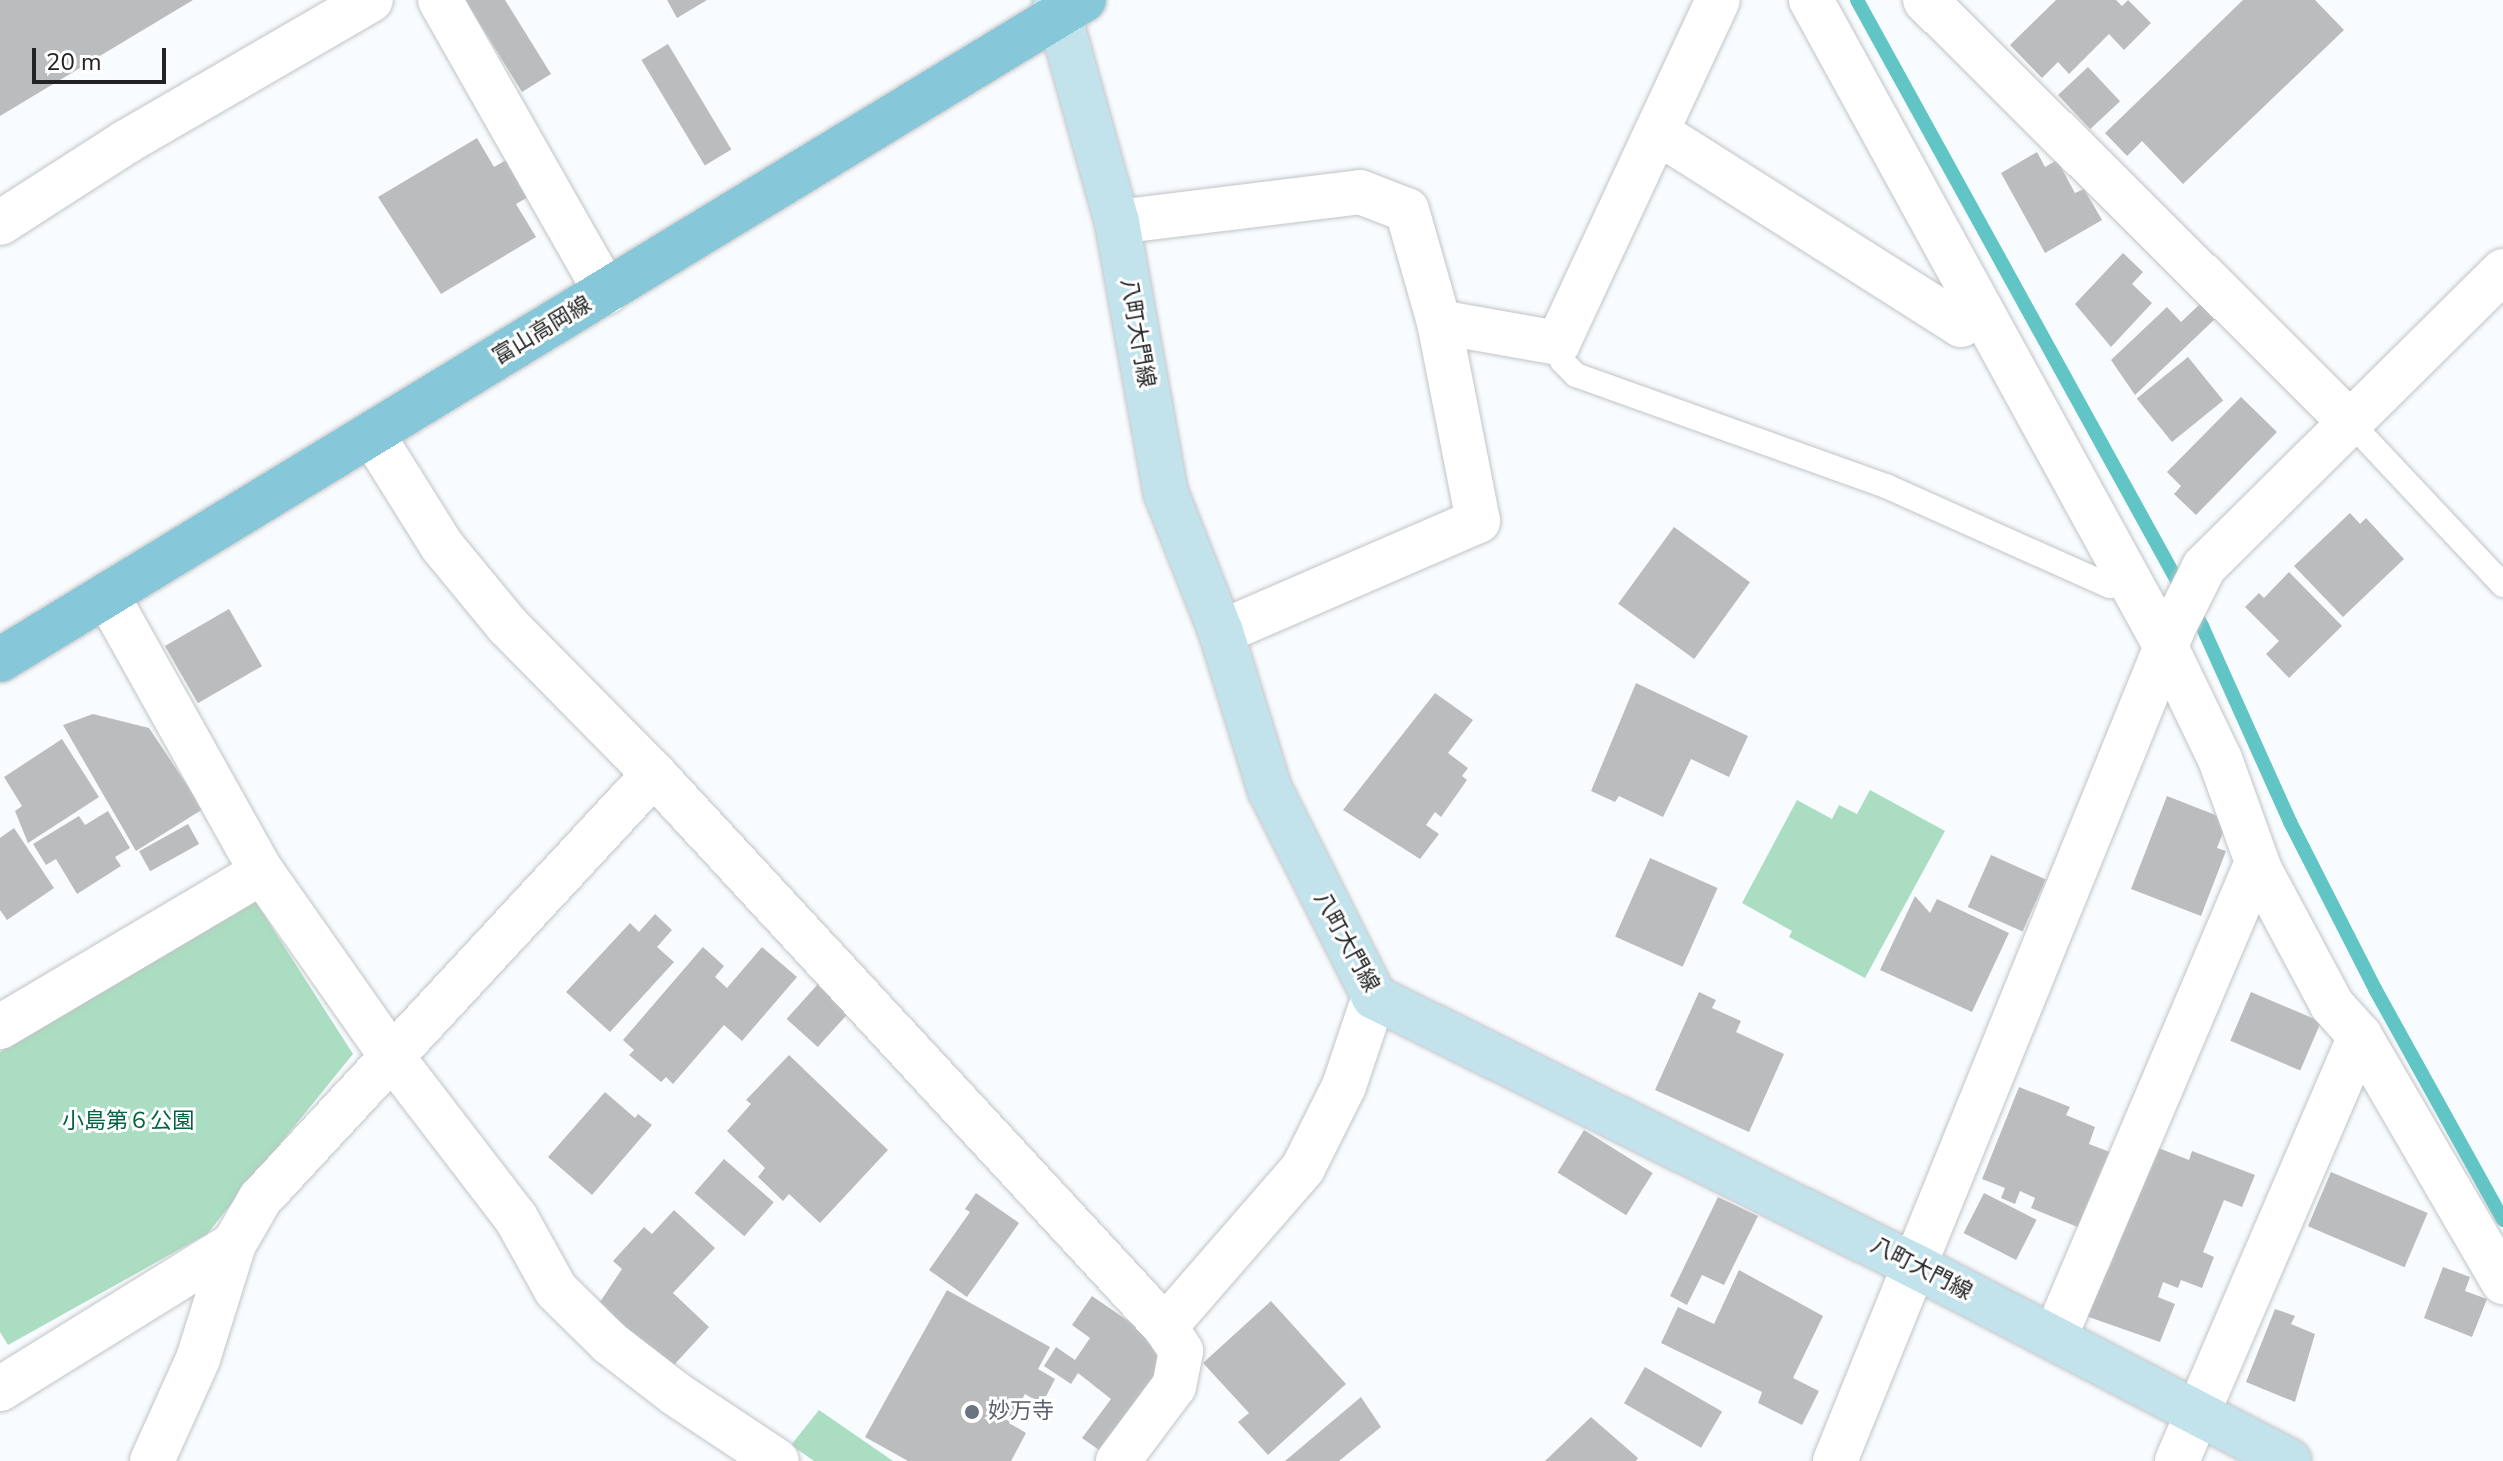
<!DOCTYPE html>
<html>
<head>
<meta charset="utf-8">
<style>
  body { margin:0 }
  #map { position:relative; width:2503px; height:1461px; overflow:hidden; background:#f9fcfe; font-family:"Nunito Sans","Noto Sans JP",sans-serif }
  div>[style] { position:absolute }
  .green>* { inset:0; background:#aaddc1 }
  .stream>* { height:14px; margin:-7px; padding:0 7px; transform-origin:7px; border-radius:7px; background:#61c5c5 }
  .building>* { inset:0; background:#babcbe; transform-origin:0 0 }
  .roads { filter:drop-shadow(0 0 2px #c1c4c6) drop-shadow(0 0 2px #c1c4c6) }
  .service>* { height:24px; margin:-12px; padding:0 12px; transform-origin:12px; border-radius:12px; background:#fff }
  .minor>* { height:44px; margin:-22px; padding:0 22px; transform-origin:22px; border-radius:22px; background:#fff }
  .secondary>* { height:44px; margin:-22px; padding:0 22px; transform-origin:22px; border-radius:22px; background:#c2e3ec }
  .primary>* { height:44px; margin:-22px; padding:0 22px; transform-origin:22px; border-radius:22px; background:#86c7d9 }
  .dots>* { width:22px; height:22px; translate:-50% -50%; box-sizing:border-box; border:4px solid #fff; border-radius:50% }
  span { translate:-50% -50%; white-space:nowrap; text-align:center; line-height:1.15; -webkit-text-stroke:6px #fff; paint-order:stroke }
  .street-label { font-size:22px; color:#222324 }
  .park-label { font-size:22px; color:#026441 }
  .worship-label { font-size:22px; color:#5b616d }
  .left { translate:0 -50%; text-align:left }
  .scale { position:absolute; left:32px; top:48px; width:134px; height:36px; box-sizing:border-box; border:4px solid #222324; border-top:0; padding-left:10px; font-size:24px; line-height:28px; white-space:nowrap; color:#222324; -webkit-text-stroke:6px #fff; paint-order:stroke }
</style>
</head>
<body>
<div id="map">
  <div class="green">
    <div style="clip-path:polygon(1870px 790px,1945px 831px,1865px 978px,1789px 937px,1792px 931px,1742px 903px,1797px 800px,1832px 819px,1839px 805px,1857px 814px)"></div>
    <div style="clip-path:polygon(248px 890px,353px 1054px,207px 1234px,8px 1345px,0 1332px,0 1052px)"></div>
    <div style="clip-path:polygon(819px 1410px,893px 1461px,814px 1461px,791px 1445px)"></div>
  </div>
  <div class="stream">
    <div style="left:1857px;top:0;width:715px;rotate:61.14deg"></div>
    <div style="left:2202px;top:626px;width:215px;rotate:65.8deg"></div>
    <div style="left:2290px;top:822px;width:187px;rotate:63deg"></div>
    <div style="left:2375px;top:989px;width:264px;rotate:61deg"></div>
  </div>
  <div class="building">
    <div style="clip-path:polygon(0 0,193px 0,0 116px)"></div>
    <div style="clip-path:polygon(465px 0,505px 0,551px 74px,522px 92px)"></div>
    <div style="clip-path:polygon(667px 0,707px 0,677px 18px)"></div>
    <div style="clip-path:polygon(2056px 0,2116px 0,2122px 6px,2128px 0,2151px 23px,2124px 50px,2109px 34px,2069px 74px,2058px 62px,2042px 78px,2010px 45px)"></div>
    <div style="clip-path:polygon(2243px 0,2315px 0,2344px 30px,2183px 184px,2142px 141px,2127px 156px,2105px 133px)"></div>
    <div style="left:668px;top:44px;width:123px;height:31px;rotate:59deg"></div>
    <div style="left:2088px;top:67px;width:47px;height:41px;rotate:47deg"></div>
    <div style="clip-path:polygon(477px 138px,494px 167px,508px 159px,530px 196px,516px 204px,536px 237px,441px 294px,378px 197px)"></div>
    <div style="clip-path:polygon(2037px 152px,2045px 167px,2057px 160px,2075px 193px,2084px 189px,2102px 220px,2045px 253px,2001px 173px)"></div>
    <div style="clip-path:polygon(2123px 253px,2143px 272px,2132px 284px,2152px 303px,2111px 347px,2075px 304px)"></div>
    <div style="clip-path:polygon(2200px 304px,2215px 319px,2135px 395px,2111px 360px,2167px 307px,2181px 322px)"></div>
    <div style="left:2188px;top:357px;width:56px;height:66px;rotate:51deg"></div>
    <div style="clip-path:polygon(2241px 397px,2277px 432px,2196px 515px,2174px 494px,2181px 486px,2167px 472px)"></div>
    <div style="clip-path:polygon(2350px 513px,2360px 524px,2366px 518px,2404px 559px,2343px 617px,2294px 566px)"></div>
    <div style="left:1674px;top:527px;width:94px;height:95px;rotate:36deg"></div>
    <div style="clip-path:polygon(2289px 572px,2342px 626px,2289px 678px,2266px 654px,2279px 641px,2245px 607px,2259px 593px,2264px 598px)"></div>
    <div style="left:229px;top:609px;width:66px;height:74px;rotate:60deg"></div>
    <div style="clip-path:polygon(1636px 683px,1748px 736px,1729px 777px,1691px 759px,1663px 817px,1619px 796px,1615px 802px,1591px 791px)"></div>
    <div style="clip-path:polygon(1435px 693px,1473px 720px,1448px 753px,1468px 768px,1462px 776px,1467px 780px,1441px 817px,1435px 812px,1426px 825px,1439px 834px,1420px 859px,1343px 810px)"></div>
    <div style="clip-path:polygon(93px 714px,149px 728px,203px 809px,136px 851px,63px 725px)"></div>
    <div style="clip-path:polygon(62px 739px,99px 797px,28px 843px,15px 811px,22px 806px,4px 777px)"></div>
    <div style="clip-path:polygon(2167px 796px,2228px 820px,2217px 848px,2226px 851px,2201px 916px,2131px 889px)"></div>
    <div style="clip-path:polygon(108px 811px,130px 848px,115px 857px,121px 866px,77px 894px,56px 859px,46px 865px,33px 844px,79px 816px,85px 825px)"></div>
    <div style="left:188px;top:824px;width:23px;height:56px;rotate:61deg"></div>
    <div style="clip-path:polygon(14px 828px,54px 888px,7px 920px,0 910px,0 838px)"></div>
    <div style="left:1991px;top:855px;width:60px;height:57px;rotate:24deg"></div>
    <div style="left:1650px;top:858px;width:74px;height:86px;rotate:24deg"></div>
    <div style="clip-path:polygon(1915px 896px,1930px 913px,1937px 899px,2009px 933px,1972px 1012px,1880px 970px)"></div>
    <div style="clip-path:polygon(655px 914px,672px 930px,657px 947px,674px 962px,610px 1032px,566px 992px,630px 923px,639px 932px)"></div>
    <div style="clip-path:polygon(703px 947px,724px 966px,715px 977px,727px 988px,762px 947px,797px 977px,742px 1041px,724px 1025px,673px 1084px,666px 1077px,661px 1082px,629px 1055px,634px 1050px,623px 1040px)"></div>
    <div style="left:818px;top:984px;width:42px;height:47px;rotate:42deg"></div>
    <div style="clip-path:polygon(1699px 992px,1716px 1000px,1712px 1008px,1741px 1021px,1736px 1032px,1784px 1054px,1749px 1132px,1655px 1090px)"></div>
    <div style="left:2251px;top:992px;width:76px;height:53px;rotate:23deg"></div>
    <div style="clip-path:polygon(789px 1055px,888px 1150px,820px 1223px,789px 1194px,783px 1201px,758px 1177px,765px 1168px,727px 1131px,751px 1104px,746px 1100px)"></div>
    <div style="clip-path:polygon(2019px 1087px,2070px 1107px,2066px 1115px,2095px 1127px,2089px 1144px,2115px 1154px,2085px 1230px,2031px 1208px,2035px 1198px,2020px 1191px,2015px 1204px,2001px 1198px,2005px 1188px,1982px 1179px)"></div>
    <div style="clip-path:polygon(605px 1092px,635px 1118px,638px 1114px,652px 1125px,592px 1195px,548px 1157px)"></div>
    <div style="left:1584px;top:1130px;width:81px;height:50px;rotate:32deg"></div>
    <div style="clip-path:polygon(2156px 1147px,2189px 1160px,2192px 1151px,2255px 1175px,2242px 1207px,2224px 1200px,2203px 1252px,2214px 1257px,2202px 1288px,2181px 1280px,2178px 1288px,2163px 1282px,2158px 1297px,2175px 1304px,2160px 1342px,2083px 1315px,2102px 1269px,2108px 1271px)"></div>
    <div style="left:724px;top:1159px;width:66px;height:45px;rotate:41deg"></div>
    <div style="left:2331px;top:1172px;width:105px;height:59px;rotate:23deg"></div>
    <div style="clip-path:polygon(976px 1193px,1019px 1223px,967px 1297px,929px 1270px,970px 1212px,965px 1209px)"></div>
    <div style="left:1984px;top:1193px;width:59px;height:45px;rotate:27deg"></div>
    <div style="clip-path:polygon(1718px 1197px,1758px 1216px,1724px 1285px,1702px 1275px,1687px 1305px,1670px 1296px)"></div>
    <div style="clip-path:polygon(674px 1210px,715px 1248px,673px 1293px,709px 1327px,673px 1366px,598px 1305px,622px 1269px,613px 1261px,644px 1227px,652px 1234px)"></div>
    <div style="clip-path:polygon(2443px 1267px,2470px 1277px,2465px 1291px,2487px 1299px,2472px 1337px,2424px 1318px)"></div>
    <div style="clip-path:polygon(1739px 1270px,1823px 1316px,1793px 1378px,1819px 1391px,1802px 1425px,1758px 1403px,1762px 1392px,1661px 1343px,1678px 1307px,1714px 1324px)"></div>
    <div style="clip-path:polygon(947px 1290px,1050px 1347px,1038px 1369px,1055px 1379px,1042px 1404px,1025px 1394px,1009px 1423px,1026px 1433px,1011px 1461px,908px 1461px,865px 1437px)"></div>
    <div style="clip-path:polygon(1092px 1296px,1153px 1338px,1161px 1369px,1099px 1450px,1082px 1438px,1111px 1399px,1078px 1373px,1071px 1384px,1044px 1366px,1056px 1347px,1075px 1360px,1090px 1338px,1072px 1325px)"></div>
    <div style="clip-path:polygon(1271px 1301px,1346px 1384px,1268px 1455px,1238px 1422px,1249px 1413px,1203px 1363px)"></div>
    <div style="clip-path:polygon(2275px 1309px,2295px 1316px,2291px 1324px,2315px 1334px,2295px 1402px,2246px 1382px)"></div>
    <div style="left:1645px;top:1367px;width:89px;height:42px;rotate:30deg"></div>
    <div style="clip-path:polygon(1361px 1397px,1381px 1427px,1339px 1461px,1285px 1461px)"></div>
    <div style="clip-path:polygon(1591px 1417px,1638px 1458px,1636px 1461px,1545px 1461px)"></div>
  </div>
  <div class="roads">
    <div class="service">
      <div style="left:1558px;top:343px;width:18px;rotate:77deg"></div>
      <div style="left:1562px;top:361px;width:20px;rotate:45deg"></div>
      <div style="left:1576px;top:375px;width:329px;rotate:19.7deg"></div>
      <div style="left:1886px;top:486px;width:245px;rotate:24.1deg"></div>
      <div style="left:2110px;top:586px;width:20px;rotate:-11deg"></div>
      <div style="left:2349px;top:421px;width:225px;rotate:46.8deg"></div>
    </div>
    <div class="minor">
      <div style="left:440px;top:0;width:336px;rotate:60.4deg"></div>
      <div style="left:1811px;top:0;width:738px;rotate:61.25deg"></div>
      <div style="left:2166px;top:647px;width:124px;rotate:64.3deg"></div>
      <div style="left:2220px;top:759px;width:118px;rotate:70.2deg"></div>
      <div style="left:2260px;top:870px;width:153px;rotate:61.9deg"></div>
      <div style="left:2332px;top:1005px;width:42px;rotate:47.9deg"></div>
      <div style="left:2360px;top:1036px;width:285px;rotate:59.8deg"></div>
      <div style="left:1925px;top:0;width:598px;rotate:44.8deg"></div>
      <div style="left:1657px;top:132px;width:360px;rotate:32.4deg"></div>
      <div style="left:1961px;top:325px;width:25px;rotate:-37deg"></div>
      <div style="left:1117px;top:222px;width:245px;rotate:-7deg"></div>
      <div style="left:1360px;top:192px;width:50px;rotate:21deg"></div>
      <div style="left:1407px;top:210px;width:116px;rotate:74.1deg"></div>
      <div style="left:1439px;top:322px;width:203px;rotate:78.9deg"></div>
      <div style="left:1478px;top:521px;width:280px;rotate:156.6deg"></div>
      <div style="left:0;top:223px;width:150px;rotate:-32.7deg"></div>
      <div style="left:126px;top:142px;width:283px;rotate:-30.1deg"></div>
      <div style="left:1439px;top:322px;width:121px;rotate:10deg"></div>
      <div style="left:1558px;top:343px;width:378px;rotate:-65deg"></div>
      <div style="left:372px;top:434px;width:132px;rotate:58deg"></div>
      <div style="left:442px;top:546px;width:104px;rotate:50.5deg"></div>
      <div style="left:508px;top:626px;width:208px;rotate:45.4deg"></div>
      <div style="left:654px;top:774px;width:753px;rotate:47.26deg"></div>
      <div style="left:1165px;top:1327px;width:29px;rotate:56deg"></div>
      <div style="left:1181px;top:1351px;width:36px;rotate:101deg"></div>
      <div style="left:1174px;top:1386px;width:94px;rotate:126.7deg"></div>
      <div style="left:108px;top:597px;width:315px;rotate:60.8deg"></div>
      <div style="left:262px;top:872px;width:223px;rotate:54.9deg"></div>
      <div style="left:390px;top:1054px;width:207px;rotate:52.5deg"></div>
      <div style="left:516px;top:1218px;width:82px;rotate:60.9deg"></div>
      <div style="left:556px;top:1290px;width:76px;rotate:44.5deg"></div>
      <div style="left:610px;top:1343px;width:83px;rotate:37.7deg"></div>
      <div style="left:676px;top:1394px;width:121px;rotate:33.6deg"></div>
      <div style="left:0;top:1027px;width:304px;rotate:-30.6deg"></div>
      <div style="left:1165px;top:1327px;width:211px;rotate:-49deg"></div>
      <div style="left:1303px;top:1168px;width:92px;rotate:-63.4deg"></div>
      <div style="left:1344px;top:1086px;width:94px;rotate:-71.4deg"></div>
      <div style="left:2055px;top:1337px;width:516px;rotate:-66.96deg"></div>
      <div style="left:0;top:1389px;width:275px;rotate:-31.8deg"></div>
      <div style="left:152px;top:1461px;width:112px;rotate:-65.7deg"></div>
      <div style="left:198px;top:1359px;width:121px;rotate:-72.6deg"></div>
      <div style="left:234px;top:1244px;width:52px;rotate:-60deg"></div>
      <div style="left:260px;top:1199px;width:580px;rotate:-47.17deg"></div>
      <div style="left:1835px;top:1461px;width:898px;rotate:-67.89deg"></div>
      <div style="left:2173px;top:629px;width:69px;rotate:-63.4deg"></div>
      <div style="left:2204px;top:567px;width:421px;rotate:-44.7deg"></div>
      <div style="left:2177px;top:1461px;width:463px;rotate:-66.7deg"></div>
    </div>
    <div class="secondary">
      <div style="left:1055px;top:0;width:230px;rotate:74.4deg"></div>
      <div style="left:1117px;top:222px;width:275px;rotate:79.8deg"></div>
      <div style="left:1166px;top:493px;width:149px;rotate:68.4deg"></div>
      <div style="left:1221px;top:632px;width:165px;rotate:72.8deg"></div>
      <div style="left:1270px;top:790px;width:232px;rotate:63.3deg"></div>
      <div style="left:1374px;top:997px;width:602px;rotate:26.44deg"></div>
      <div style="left:1913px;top:1265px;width:424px;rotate:27.5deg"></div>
    </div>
    <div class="primary">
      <div style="left:0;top:660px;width:1269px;rotate:-31.34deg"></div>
    </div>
  </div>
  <div class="dots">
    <div style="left:972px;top:1412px;background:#6b7280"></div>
  </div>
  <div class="street-label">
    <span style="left:542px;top:331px;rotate:-31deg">富山高岡線</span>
    <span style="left:1137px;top:333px;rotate:80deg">八町大門線</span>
    <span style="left:1346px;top:942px;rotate:61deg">八町大門線</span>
    <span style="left:1921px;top:1269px;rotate:27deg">八町大門線</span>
  </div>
  <div class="park-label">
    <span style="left:128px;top:1122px">小島第６公園</span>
  </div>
  <div class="worship-label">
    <span class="left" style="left:988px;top:1412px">妙万寺</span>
  </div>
  <div class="scale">20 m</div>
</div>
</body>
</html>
